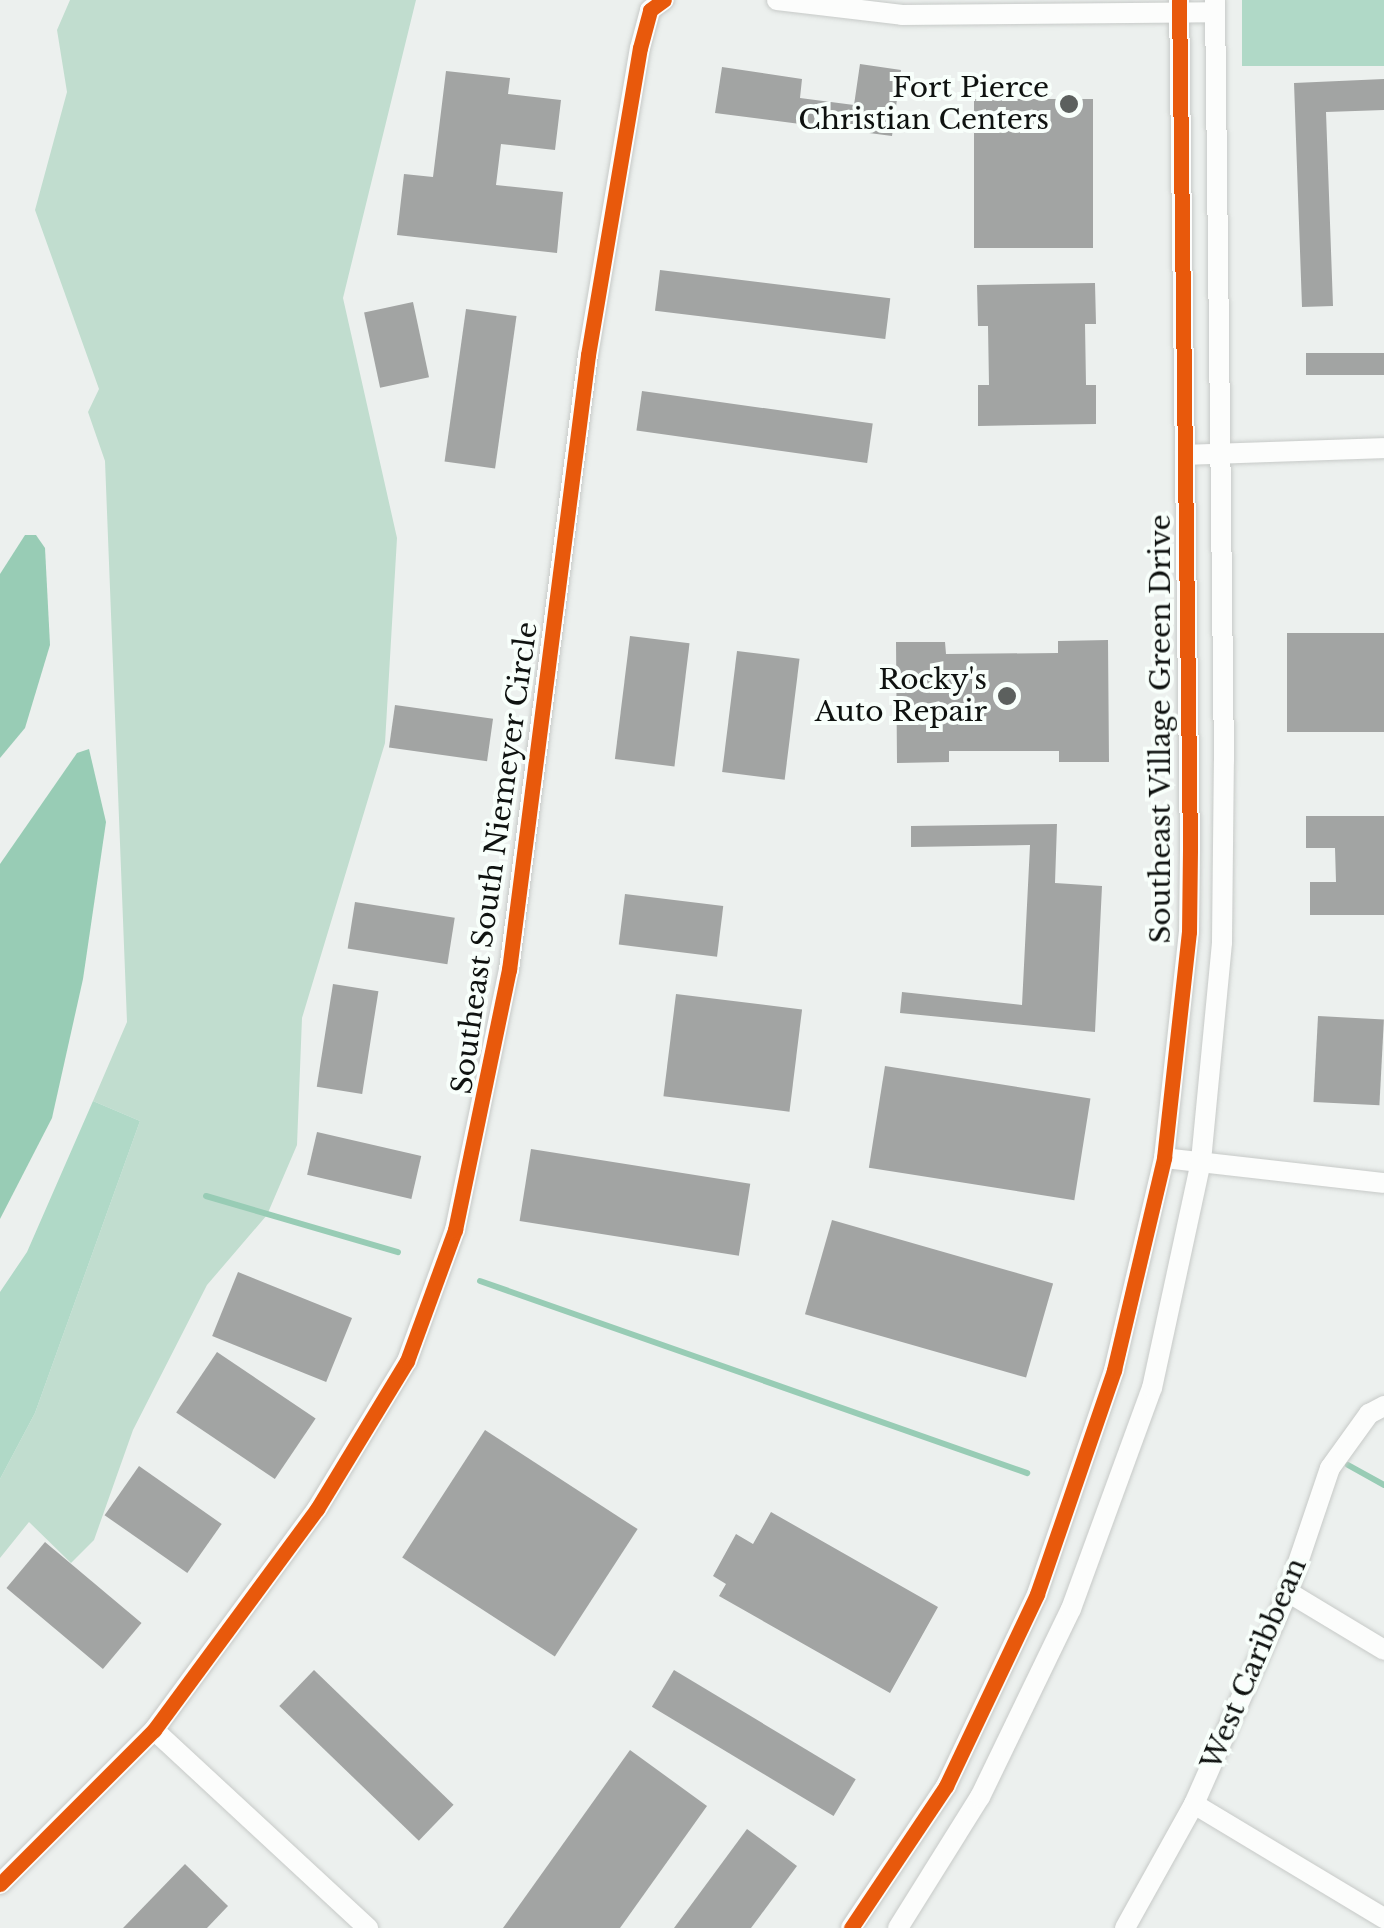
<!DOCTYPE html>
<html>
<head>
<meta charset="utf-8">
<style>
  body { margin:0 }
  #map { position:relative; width:1384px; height:1928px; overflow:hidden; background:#ecf0ee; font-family:"Libre Baskerville",serif }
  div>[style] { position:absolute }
  .green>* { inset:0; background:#c1ddcf }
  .forest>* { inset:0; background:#b0d9c7; transform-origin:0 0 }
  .water>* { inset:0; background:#98ccb5 }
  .stream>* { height:6px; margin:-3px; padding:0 3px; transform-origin:3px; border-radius:3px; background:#98ccb5 }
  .building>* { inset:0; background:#a2a4a3; transform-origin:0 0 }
  .roads { filter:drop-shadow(0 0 2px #c7cac8) drop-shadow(0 0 2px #c7cac8) }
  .minor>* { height:20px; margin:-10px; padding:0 10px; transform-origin:10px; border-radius:10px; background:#fcfdfc }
  .cycleway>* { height:15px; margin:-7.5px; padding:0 7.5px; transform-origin:7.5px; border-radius:7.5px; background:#e8590c }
  .dots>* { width:28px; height:28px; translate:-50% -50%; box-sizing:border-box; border:5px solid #f8fffb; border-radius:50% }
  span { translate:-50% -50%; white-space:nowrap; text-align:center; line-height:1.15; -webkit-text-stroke:8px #f8fffb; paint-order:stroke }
  .poi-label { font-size:28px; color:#0f1210 }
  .right { translate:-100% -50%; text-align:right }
  .street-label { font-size:28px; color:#0f1210 }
</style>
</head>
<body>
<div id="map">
  <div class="green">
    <div style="clip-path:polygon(70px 0,416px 0,343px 298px,397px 538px,385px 743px,302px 1018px,297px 1145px,267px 1215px,207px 1285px,133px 1430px,94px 1540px,71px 1563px,29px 1522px,0 1558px,0 1479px,35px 1413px,140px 1121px,93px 1101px,127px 1022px,105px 461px,88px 412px,99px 389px,35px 210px,67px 92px,57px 30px)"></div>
  </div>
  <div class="forest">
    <div style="left:1242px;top:0;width:142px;height:66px"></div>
    <div style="clip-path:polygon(93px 1101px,140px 1121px,35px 1413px,0 1479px,0 1292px,27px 1252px)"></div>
  </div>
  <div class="water">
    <div style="clip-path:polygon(25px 535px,36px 535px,45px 548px,50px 645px,25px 728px,0 758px,0 574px)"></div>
    <div style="clip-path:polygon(89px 749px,106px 822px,83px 979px,52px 1118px,0 1219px,0 864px,77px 753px)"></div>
  </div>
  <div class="stream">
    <div style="left:206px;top:1196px;width:200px;rotate:16.3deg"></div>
    <div style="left:480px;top:1281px;width:580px;rotate:19.34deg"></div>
    <div style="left:1348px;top:1465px;width:41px;rotate:29.1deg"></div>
  </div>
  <div class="building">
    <div style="clip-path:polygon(860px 64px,901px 70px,892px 136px,715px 113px,722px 67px,802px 79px,800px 98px,854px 105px)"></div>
    <div style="clip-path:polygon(446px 71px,510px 78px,508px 94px,561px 100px,555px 150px,501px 144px,496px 185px,563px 192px,557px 253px,397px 235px,404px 174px,433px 177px)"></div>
    <div style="clip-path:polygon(1384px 79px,1384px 110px,1326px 112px,1333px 306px,1302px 307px,1294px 83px)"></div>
    <div style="left:1093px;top:99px;width:149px;height:119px;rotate:90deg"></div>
    <div style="left:660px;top:270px;width:232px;height:41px;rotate:7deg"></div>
    <div style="clip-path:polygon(1095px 283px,1096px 324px,1085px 324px,1086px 385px,1096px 385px,1096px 424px,978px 426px,978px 385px,989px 385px,988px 326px,978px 326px,977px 285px)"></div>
    <div style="left:413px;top:302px;width:77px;height:50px;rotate:78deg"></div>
    <div style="left:466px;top:309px;width:51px;height:154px;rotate:8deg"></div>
    <div style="left:1384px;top:353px;width:22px;height:78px;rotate:90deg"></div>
    <div style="left:642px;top:391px;width:233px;height:40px;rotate:8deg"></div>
    <div style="left:1384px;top:633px;width:99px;height:97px;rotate:90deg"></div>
    <div style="left:630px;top:636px;width:60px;height:124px;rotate:7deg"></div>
    <div style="clip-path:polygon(1108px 640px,1109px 762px,1059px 762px,1059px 751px,949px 751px,949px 762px,897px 763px,896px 642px,945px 642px,946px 654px,1058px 653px,1058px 641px)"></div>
    <div style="left:737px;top:651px;width:63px;height:122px;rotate:7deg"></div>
    <div style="left:395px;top:705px;width:99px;height:43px;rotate:8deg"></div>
    <div style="clip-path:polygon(1306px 816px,1384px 816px,1384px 915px,1310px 915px,1310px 882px,1336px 882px,1335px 848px,1306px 848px)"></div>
    <div style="clip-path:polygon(1057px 824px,1055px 883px,1102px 886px,1095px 1032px,900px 1013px,902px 992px,1022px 1005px,1030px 845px,911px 847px,911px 826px)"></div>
    <div style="left:625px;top:894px;width:99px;height:51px;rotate:7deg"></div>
    <div style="left:355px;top:902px;width:101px;height:47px;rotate:9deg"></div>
    <div style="left:333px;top:984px;width:46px;height:104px;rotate:9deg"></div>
    <div style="left:676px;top:994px;width:127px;height:103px;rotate:7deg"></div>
    <div style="left:1318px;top:1016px;width:66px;height:86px;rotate:3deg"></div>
    <div style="left:885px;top:1066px;width:208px;height:103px;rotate:9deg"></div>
    <div style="left:317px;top:1132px;width:107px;height:44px;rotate:13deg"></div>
    <div style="left:531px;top:1149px;width:222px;height:73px;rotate:9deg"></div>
    <div style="left:832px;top:1220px;width:230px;height:98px;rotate:16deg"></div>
    <div style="left:238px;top:1272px;width:123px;height:69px;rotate:22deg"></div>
    <div style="left:217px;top:1352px;width:119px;height:73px;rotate:34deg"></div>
    <div style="left:485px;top:1430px;width:182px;height:152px;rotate:33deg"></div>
    <div style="left:139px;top:1466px;width:101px;height:60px;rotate:35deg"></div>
    <div style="clip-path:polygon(771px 1512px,938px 1607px,890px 1693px,719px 1596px,726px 1584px,713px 1576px,736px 1534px,753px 1544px)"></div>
    <div style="left:45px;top:1542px;width:126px;height:60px;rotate:40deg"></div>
    <div style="left:314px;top:1670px;width:194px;height:50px;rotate:44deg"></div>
    <div style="left:674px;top:1670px;width:212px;height:43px;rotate:31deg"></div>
    <div style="clip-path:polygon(630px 1750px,707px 1806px,620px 1928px,503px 1928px)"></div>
    <div style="clip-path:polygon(747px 1829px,797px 1866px,751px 1928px,674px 1928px)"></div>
    <div style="clip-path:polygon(185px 1864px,228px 1906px,207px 1928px,123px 1928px)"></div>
  </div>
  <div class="roads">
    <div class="minor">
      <div style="left:777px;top:0;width:126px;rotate:6.8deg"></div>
      <div style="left:902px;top:15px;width:313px;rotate:-0.5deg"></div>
      <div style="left:1185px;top:455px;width:199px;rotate:-2deg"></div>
      <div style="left:1164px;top:1158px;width:221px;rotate:6.5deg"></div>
      <div style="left:1288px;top:1592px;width:112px;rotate:31.1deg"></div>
      <div style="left:154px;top:1730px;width:292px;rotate:42.8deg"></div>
      <div style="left:1194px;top:1804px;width:222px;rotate:31deg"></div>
      <div style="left:0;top:1884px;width:218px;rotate:-45deg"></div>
      <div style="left:154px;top:1730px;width:275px;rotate:-53.6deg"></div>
      <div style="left:317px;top:1509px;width:173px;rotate:-58.7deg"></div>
      <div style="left:407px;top:1361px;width:140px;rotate:-69.9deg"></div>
      <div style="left:455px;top:1230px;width:266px;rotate:-78.3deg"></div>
      <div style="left:509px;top:970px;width:620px;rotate:-82.68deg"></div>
      <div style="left:588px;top:355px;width:311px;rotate:-80.4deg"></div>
      <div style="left:640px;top:48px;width:39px;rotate:-75deg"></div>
      <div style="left:650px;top:10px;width:17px;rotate:-36deg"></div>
      <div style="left:851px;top:1928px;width:171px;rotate:-56.2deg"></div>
      <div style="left:946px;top:1786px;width:212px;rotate:-64.6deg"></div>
      <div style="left:1037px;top:1594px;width:237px;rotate:-71deg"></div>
      <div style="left:1114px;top:1370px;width:218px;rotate:-76.7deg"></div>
      <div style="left:1164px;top:1158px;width:227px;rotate:-83.7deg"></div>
      <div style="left:1189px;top:932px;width:82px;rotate:-89.3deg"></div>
      <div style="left:1190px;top:850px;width:850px;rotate:-90.74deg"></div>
      <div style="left:898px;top:1928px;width:155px;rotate:-58deg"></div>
      <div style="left:980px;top:1797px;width:209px;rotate:-64.2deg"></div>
      <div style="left:1071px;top:1609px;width:235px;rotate:-69.9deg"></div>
      <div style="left:1152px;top:1388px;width:232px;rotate:-77.8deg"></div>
      <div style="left:1201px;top:1161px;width:220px;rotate:-84.5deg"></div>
      <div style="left:1222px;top:942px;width:181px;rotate:-89.4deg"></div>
      <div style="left:1224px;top:761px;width:761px;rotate:-90.68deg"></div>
      <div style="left:1125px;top:1928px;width:142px;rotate:-60.9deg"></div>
      <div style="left:1194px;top:1804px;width:232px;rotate:-66.1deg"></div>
      <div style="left:1288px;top:1592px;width:131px;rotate:-71.3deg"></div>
      <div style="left:1330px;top:1468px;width:67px;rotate:-54.2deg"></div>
      <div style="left:1369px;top:1414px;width:17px;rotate:-28deg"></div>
    </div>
  </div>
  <div class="cycleway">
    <div style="left:0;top:1884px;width:218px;rotate:-45deg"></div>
    <div style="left:154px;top:1730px;width:275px;rotate:-53.6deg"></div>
    <div style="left:317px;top:1509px;width:173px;rotate:-58.7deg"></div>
    <div style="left:407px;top:1361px;width:140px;rotate:-69.9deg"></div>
    <div style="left:455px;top:1230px;width:266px;rotate:-78.3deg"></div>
    <div style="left:509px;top:970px;width:620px;rotate:-82.68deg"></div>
    <div style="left:588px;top:355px;width:311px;rotate:-80.4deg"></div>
    <div style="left:640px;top:48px;width:39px;rotate:-75deg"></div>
    <div style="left:650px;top:10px;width:17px;rotate:-36deg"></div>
    <div style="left:851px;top:1928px;width:171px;rotate:-56.2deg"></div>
    <div style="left:946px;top:1786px;width:212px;rotate:-64.6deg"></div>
    <div style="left:1037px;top:1594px;width:237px;rotate:-71deg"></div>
    <div style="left:1114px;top:1370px;width:218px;rotate:-76.7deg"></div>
    <div style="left:1164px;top:1158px;width:227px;rotate:-83.7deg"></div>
    <div style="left:1189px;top:932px;width:82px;rotate:-89.3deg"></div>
    <div style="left:1190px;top:850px;width:850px;rotate:-90.74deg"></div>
  </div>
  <div class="dots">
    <div style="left:1069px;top:104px;background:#5c605e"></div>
    <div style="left:1007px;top:696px;background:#5c605e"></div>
  </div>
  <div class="poi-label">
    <span class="right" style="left:1049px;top:104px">Fort Pierce<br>Christian Centers</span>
    <span class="right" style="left:987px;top:696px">Rocky's<br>Auto Repair</span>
  </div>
  <div class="street-label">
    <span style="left:1161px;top:729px;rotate:-90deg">Southeast Village Green Drive</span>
    <span style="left:495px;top:858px;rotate:-82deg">Southeast South Niemeyer Circle</span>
    <span style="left:1254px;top:1664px;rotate:-67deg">West Caribbean</span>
  </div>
</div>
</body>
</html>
